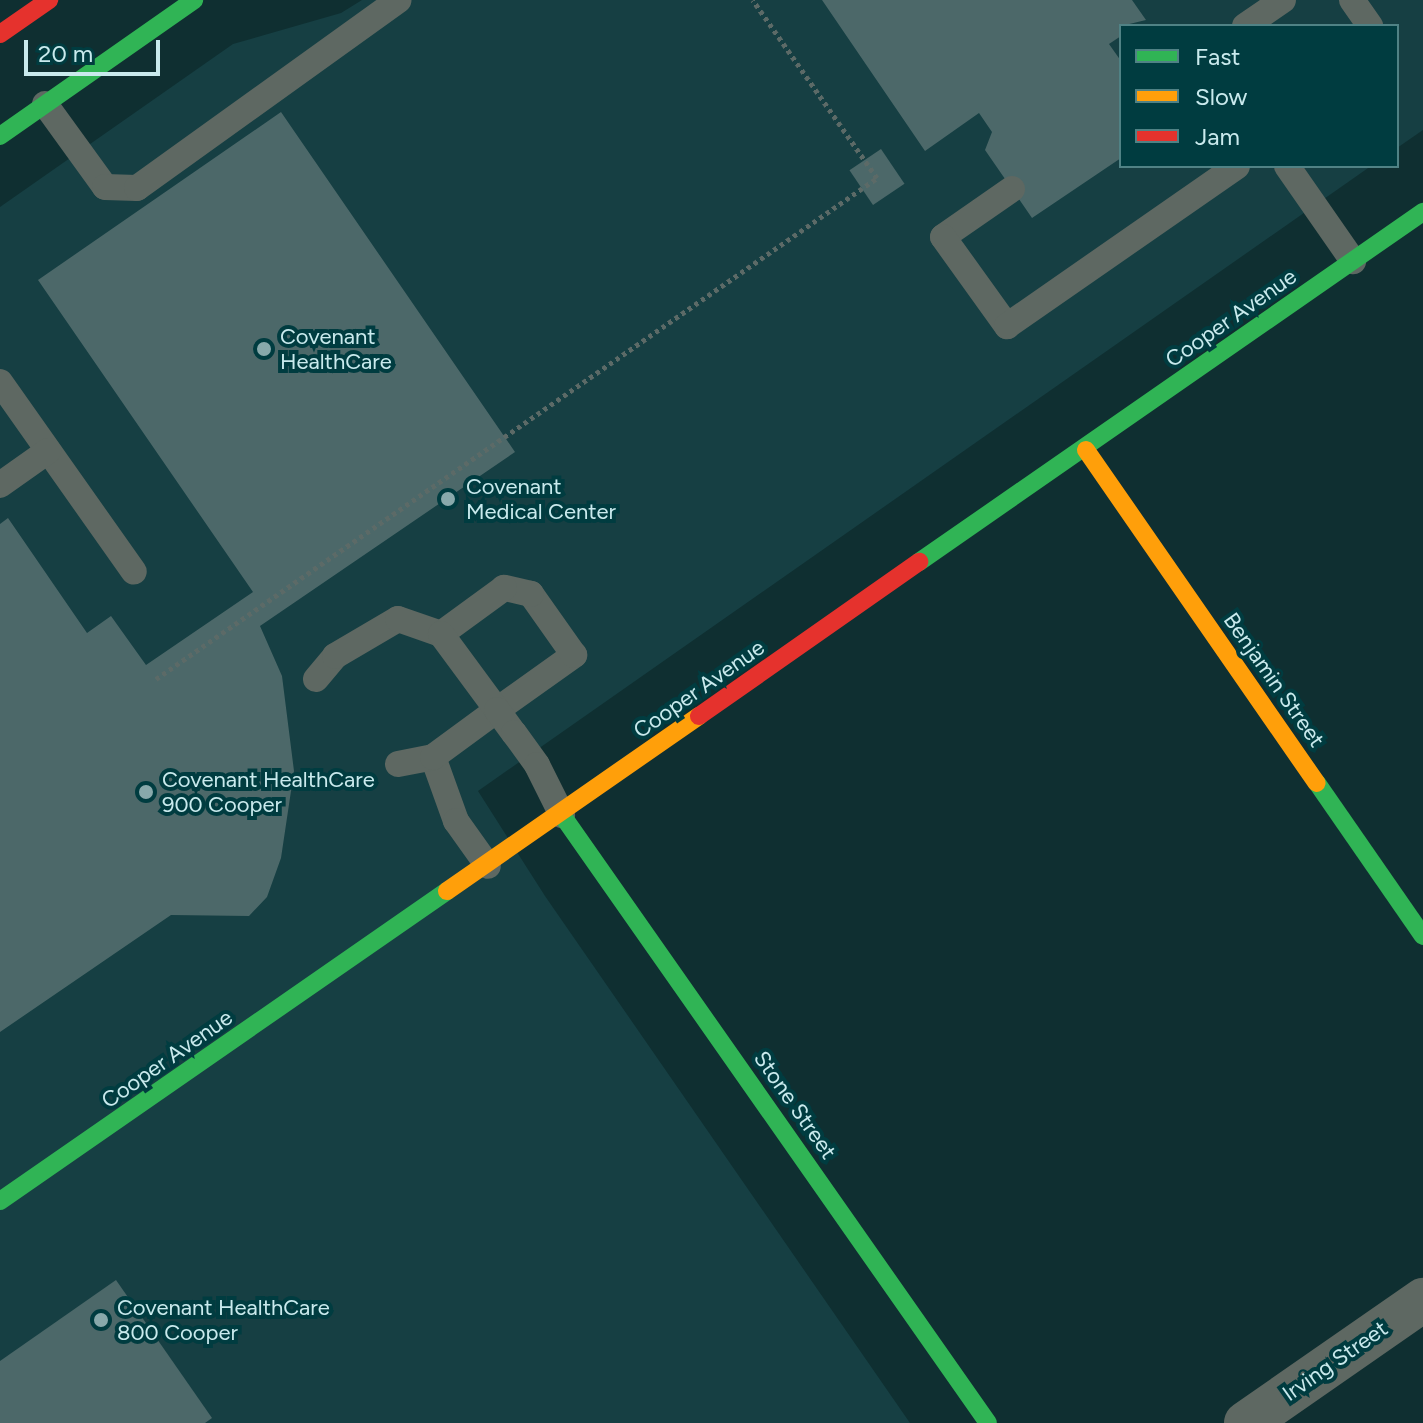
<!DOCTYPE html>
<html>
<head>
<meta charset="utf-8">
<style>
  body { margin:0 }
  #map { position:relative; width:1423px; height:1423px; overflow:hidden; background:#0f2f31; font-family:Figtree,sans-serif }
  div>[style] { position:absolute }
  .built>* { inset:0; background:#163f43 }
  .building>* { inset:0; background:#4c6869; transform-origin:0 0 }
  .path>* { height:5px; margin-top:-2.5px; transform-origin:0; background:repeating-linear-gradient(90deg,#5c6a67 0 4px,transparent 0 8px) }
  .lane>* { height:26px; margin:-13px; padding:0 13px; transform-origin:13px; border-radius:13px; background:#5e6862 }
  .street>* { height:44px; margin:-22px; padding:0 22px; transform-origin:22px; border-radius:22px; background:#5e6862 }
  .fast>* { height:18px; margin:-9px; padding:0 9px; transform-origin:9px; border-radius:9px; background:#30b455 }
  .slow>* { height:18px; margin:-9px; padding:0 9px; transform-origin:9px; border-radius:9px; background:#ff9f0a }
  .jam>* { height:18px; margin:-9px; padding:0 9px; transform-origin:9px; border-radius:9px; background:#e5322d }
  .dots>* { width:22px; height:22px; translate:-50% -50%; box-sizing:border-box; border:4px solid #003c40; border-radius:50% }
  span { translate:-50% -50%; white-space:nowrap; text-align:center; line-height:1.15; -webkit-text-stroke:8px #003c40; paint-order:stroke }
  .street-label { font-size:22px; color:#c9eaed }
  .poi-label { font-size:22px; color:#c9eaed }
  .left { translate:0 -50%; text-align:left }
  .legend { position:absolute; left:1119px; top:24px; width:280px; height:144px; box-sizing:border-box; background:#003c40; border:2px solid #508285; margin:0; padding:10px 14px; list-style:none; font-size:24px; color:#c9eaed }
  .legend li { display:flex; align-items:center; gap:16px; height:40px }
  .legend b { width:40px; border:2px solid #508285 }
  .scale { position:absolute; left:24px; top:40px; width:136px; height:36px; box-sizing:border-box; border:4px solid #c9eaed; border-top:0; padding-left:10px; font-size:24px; line-height:28px; white-space:nowrap; color:#c9eaed; -webkit-text-stroke:6px #003c40; paint-order:stroke }
</style>
</head>
<body>
<div id="map">
  <div class="built">
    <div style="clip-path:polygon(362px 0,1423px 0,1423px 130px,1397px 148px,1397px 26px,1121px 26px,1121px 166px,1371px 166px,478px 791px,545px 896px,910px 1423px,0 1423px,0 207px,233px 44px,341px 13px)"></div>
  </div>
  <div class="building">
    <div style="clip-path:polygon(822px 0,1132px 0,1146px 20px,1121px 26px,1121px 36px,1109px 44px,1121px 61px,1121px 158px,1032px 218px,985px 150px,992px 132px,979px 113px,925px 151px)"></div>
    <div style="clip-path:polygon(281px 112px,515px 452px,260px 626px,282px 676px,294px 771px,281px 858px,267px 897px,249px 916px,171px 915px,0 1032px,0 524px,8px 518px,87px 633px,111px 616px,146px 665px,253px 592px,38px 280px)"></div>
    <div style="left:881px;top:149px;width:42px;height:38px;rotate:56deg"></div>
    <div style="clip-path:polygon(116px 1280px,212px 1418px,205px 1423px,0 1423px,0 1361px)"></div>
  </div>
  <div class="path">
    <div style="left:156px;top:679px;width:878px;rotate:-34.79deg"></div>
    <div style="left:877px;top:178px;width:217px;rotate:-124.9deg"></div>
  </div>
  <div class="lane">
    <div style="left:1352px;top:0;width:32px;rotate:55deg"></div>
    <div style="left:1245px;top:26px;width:46px;rotate:-34.4deg"></div>
    <div style="left:45px;top:104px;width:102px;rotate:54.1deg"></div>
    <div style="left:105px;top:187px;width:32px;rotate:2deg"></div>
    <div style="left:137px;top:188px;width:322px;rotate:-35.7deg"></div>
    <div style="left:1287px;top:166px;width:116px;rotate:55.2deg"></div>
    <div style="left:1012px;top:189px;width:84px;rotate:145.2deg"></div>
    <div style="left:943px;top:237px;width:110px;rotate:54.3deg"></div>
    <div style="left:1007px;top:326px;width:280px;rotate:-34.8deg"></div>
    <div style="left:0;top:382px;width:232px;rotate:54.8deg"></div>
    <div style="left:0;top:485px;width:59px;rotate:-35.3deg"></div>
    <div style="left:316px;top:679px;width:30px;rotate:-50deg"></div>
    <div style="left:335px;top:656px;width:73px;rotate:-30.4deg"></div>
    <div style="left:398px;top:619px;width:46px;rotate:19.2deg"></div>
    <div style="left:433px;top:757px;width:68px;rotate:70.2deg"></div>
    <div style="left:456px;top:821px;width:55px;rotate:54.6deg"></div>
    <div style="left:398px;top:764px;width:36px;rotate:-11deg"></div>
    <div style="left:433px;top:757px;width:79px;rotate:-36.3deg"></div>
    <div style="left:497px;top:710px;width:95px;rotate:-35.5deg"></div>
    <div style="left:574px;top:655px;width:75px;rotate:-125.2deg"></div>
    <div style="left:531px;top:594px;width:28px;rotate:-167deg"></div>
    <div style="left:504px;top:588px;width:78px;rotate:143.9deg"></div>
    <div style="left:441px;top:634px;width:94px;rotate:53.6deg"></div>
    <div style="left:497px;top:710px;width:29px;rotate:54deg"></div>
    <div style="left:514px;top:733px;width:39px;rotate:54deg"></div>
    <div style="left:537px;top:765px;width:56px;rotate:63.4deg"></div>
  </div>
  <div class="street">
    <div style="left:1246px;top:1423px;width:216px;rotate:-34.8deg"></div>
  </div>
  <div class="fast">
    <div style="left:0;top:136px;width:237px;rotate:-35deg"></div>
    <div style="left:919px;top:562px;width:614px;rotate:-34.78deg"></div>
    <div style="left:1317px;top:783px;width:186px;rotate:55.3deg"></div>
    <div style="left:562px;top:815px;width:742px;rotate:54.98deg"></div>
    <div style="left:0;top:1201px;width:544px;rotate:-34.74deg"></div>
  </div>
  <div class="slow">
    <div style="left:1086px;top:450px;width:405px;rotate:55.3deg"></div>
    <div style="left:447px;top:891px;width:307px;rotate:-34.8deg"></div>
  </div>
  <div class="jam">
    <div style="left:0;top:34px;width:60px;rotate:-34.8deg"></div>
    <div style="left:699px;top:716px;width:269px;rotate:-35deg"></div>
  </div>
  <div class="dots">
    <div style="left:264px;top:349px;background:#88a9ab"></div>
    <div style="left:448px;top:499px;background:#88a9ab"></div>
    <div style="left:146px;top:792px;background:#88a9ab"></div>
    <div style="left:101px;top:1320px;background:#88a9ab"></div>
  </div>
  <div class="street-label">
    <span style="left:1231px;top:318px;rotate:-35deg">Cooper Avenue</span>
    <span style="left:1274px;top:680px;rotate:55deg">Benjamin Street</span>
    <span style="left:699px;top:689px;rotate:-35deg">Cooper Avenue</span>
    <span style="left:167px;top:1059px;rotate:-35deg">Cooper Avenue</span>
    <span style="left:795px;top:1105px;rotate:55deg">Stone Street</span>
    <span style="left:1335px;top:1361px;rotate:-35deg">Irving Street</span>
  </div>
  <div class="poi-label">
    <span class="left" style="left:280px;top:349px">Covenant<br>HealthCare</span>
    <span class="left" style="left:466px;top:499px">Covenant<br>Medical Center</span>
    <span class="left" style="left:162px;top:792px">Covenant HealthCare<br>900 Cooper</span>
    <span class="left" style="left:117px;top:1320px">Covenant HealthCare<br>800 Cooper</span>
  </div>
  <ul class="legend">
  <li><b style="height:10px;background:#30b455"></b>Fast</li>
  <li><b style="height:10px;background:#ff9f0a"></b>Slow</li>
  <li><b style="height:10px;background:#e5322d"></b>Jam</li>
  </ul>
  <div class="scale">20 m</div>
</div>
</body>
</html>
